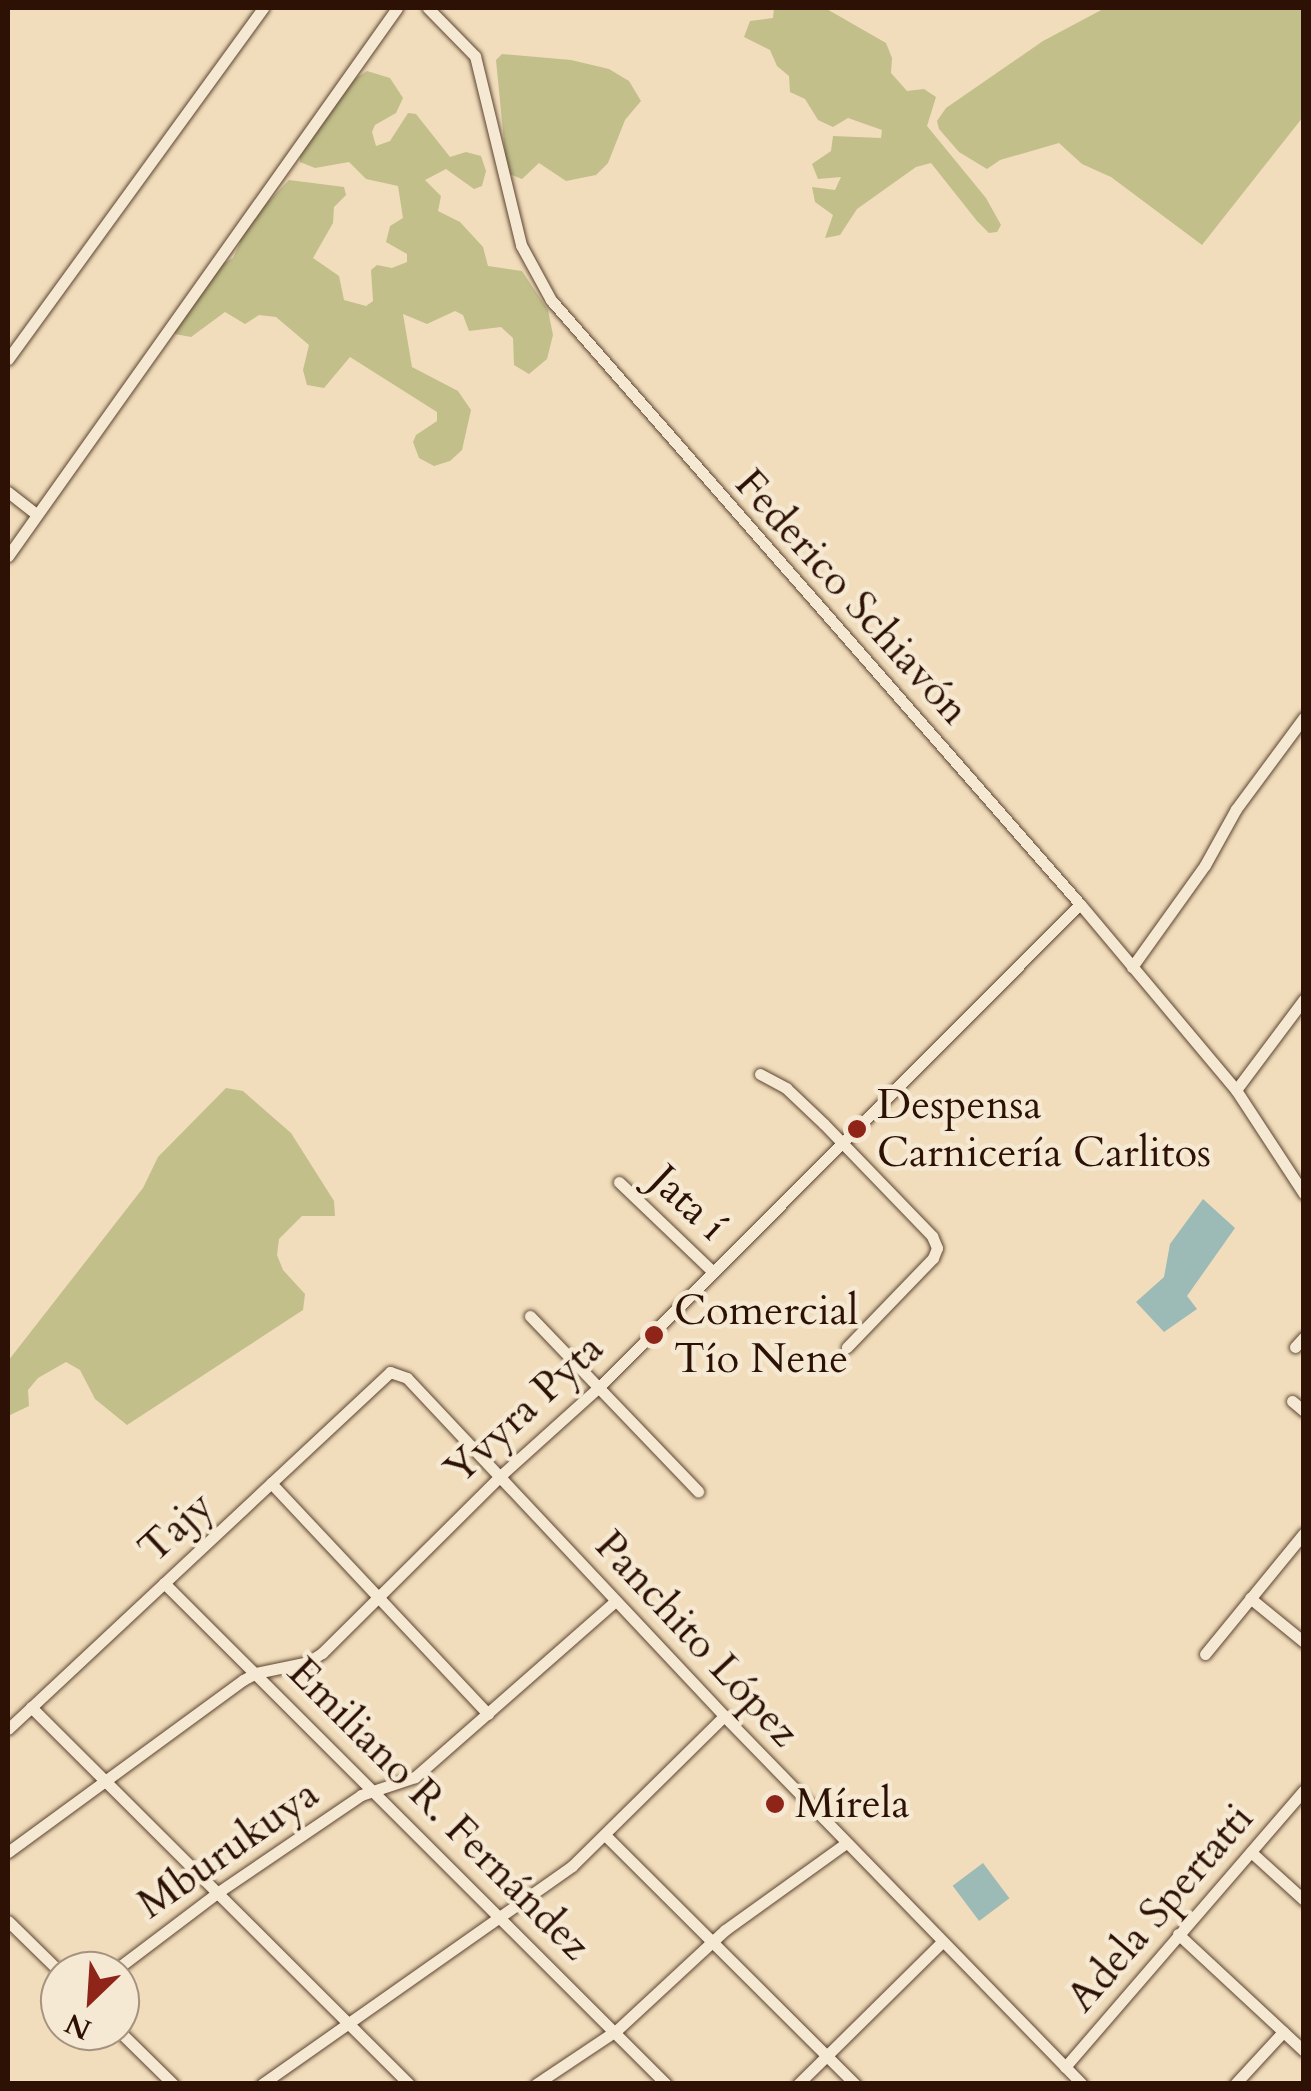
<!DOCTYPE html>
<html>
<head>
<meta charset="utf-8">
<style>
  body { margin:0 }
  #map { position:relative; width:1311px; height:2091px; overflow:hidden; background:#f1ddbb; font-family:Cardo,serif }
  div>[style] { position:absolute }
  .green>* { inset:0; background:#c2bf8b }
  .water>* { inset:0; background:#9cbbb6; transform-origin:0 0 }
  .roads { filter:drop-shadow(0 0 2px #5d4432) drop-shadow(0 0 2px #5d4432) }
  .minor>* { height:11px; margin:-5.5px; padding:0 5.5px; transform-origin:5.5px; border-radius:5.5px; background:#f6e9d3 }
  .dots>* { width:28px; height:28px; translate:-50% -50%; box-sizing:border-box; border:5px solid #f6e9d3; border-radius:50% }
  span { translate:-50% -50%; white-space:nowrap; text-align:center; line-height:1.15; -webkit-text-stroke:9px #f6e9d3; paint-order:stroke }
  .street-label { font-size:42px; color:#2c1104 }
  .poi-label { font-size:42px; color:#2c1104 }
  .left { translate:0 -50%; text-align:left }
  .frame { position:absolute; inset:0; border:10px solid #2c1104; pointer-events:none }
  .north { position:absolute; left:40px; top:1951px; width:100px; height:100px; box-sizing:border-box; background:#f6e9d3; border:2px solid #a59380; border-radius:50%; rotate:205deg; font-size:28px; font-weight:700; line-height:40px; text-align:center; color:#2c1104 }
  .north::after { content:''; display:block; margin:auto; width:35px; height:45px; background:#8f2418; clip-path:polygon(50% 0,100% 100%,50% 72%,0 100%) }
</style>
</head>
<body>
<div id="map">
  <div class="green">
    <div style="clip-path:polygon(774px 8px,825px 8px,886px 43px,892px 58px,891px 73px,907px 91px,924px 89px,936px 97px,927px 126px,986px 198px,1001px 225px,997px 232px,989px 233px,977px 221px,931px 163px,916px 167px,857px 209px,840px 235px,825px 238px,833px 215px,815px 202px,812px 187px,835px 190px,841px 177px,818px 179px,812px 164px,831px 151px,833px 136px,881px 138px,882px 130px,848px 118px,833px 127px,818px 120px,805px 99px,790px 92px,789px 76px,777px 66px,770px 50px,744px 37px,750px 21px,773px 18px)"></div>
    <div style="clip-path:polygon(1105px 8px,1303px 8px,1303px 117px,1202px 245px,1111px 177px,1082px 164px,1059px 143px,1000px 160px,987px 169px,959px 152px,939px 129px,937px 121px,946px 108px,1043px 41px)"></div>
    <div style="clip-path:polygon(502px 54px,571px 60px,609px 69px,629px 81px,641px 101px,625px 120px,608px 163px,596px 175px,566px 181px,539px 163px,522px 179px,507px 173px,496px 60px)"></div>
    <div style="clip-path:polygon(367px 71px,390px 78px,403px 98px,396px 113px,375px 125px,372px 132px,376px 146px,390px 141px,408px 113px,416px 114px,450px 157px,466px 152px,481px 156px,486px 171px,482px 186px,474px 189px,446px 169px,425px 180px,441px 196px,438px 211px,460px 222px,483px 247px,488px 266px,522px 271px,548px 310px,553px 335px,547px 359px,529px 374px,514px 365px,513px 338px,501px 327px,469px 331px,463px 315px,455px 311px,427px 324px,403px 314px,412px 367px,458px 391px,471px 410px,462px 450px,450px 461px,434px 466px,419px 458px,413px 442px,416px 435px,437px 421px,437px 412px,350px 357px,324px 388px,307px 385px,303px 370px,309px 345px,276px 317px,259px 315px,245px 324px,225px 312px,191px 337px,175px 334px,174px 322px,205px 274px,233px 258px,240px 243px,236px 236px,289px 180px,344px 187px,346px 195px,334px 207px,333px 223px,313px 258px,339px 276px,344px 300px,366px 306px,373px 301px,371px 270px,377px 265px,392px 268px,407px 262px,407px 254px,386px 242px,390px 226px,403px 218px,398px 186px,366px 179px,349px 162px,315px 168px,300px 162px,300px 154px,328px 113px,353px 80px)"></div>
    <div style="clip-path:polygon(226px 1088px,243px 1091px,291px 1133px,334px 1201px,335px 1216px,302px 1216px,279px 1239px,277px 1255px,283px 1270px,305px 1294px,303px 1310px,127px 1425px,95px 1399px,80px 1370px,66px 1362px,38px 1378px,28px 1390px,29px 1406px,8px 1416px,8px 1361px,143px 1188px,158px 1157px)"></div>
  </div>
  <div class="water">
    <div style="clip-path:polygon(1203px 1199px,1235px 1228px,1187px 1296px,1197px 1309px,1164px 1332px,1136px 1302px,1164px 1277px,1170px 1244px)"></div>
    <div style="left:983px;top:1863px;width:44px;height:38px;rotate:53deg"></div>
  </div>
  <div class="roads">
    <div class="minor">
      <div style="left:428px;top:8px;width:67px;rotate:45.6deg"></div>
      <div style="left:475px;top:56px;width:195px;rotate:76.3deg"></div>
      <div style="left:521px;top:245px;width:63px;rotate:61.4deg"></div>
      <div style="left:551px;top:300px;width:803px;rotate:48.79deg"></div>
      <div style="left:1080px;top:904px;width:243px;rotate:50deg"></div>
      <div style="left:1236px;top:1090px;width:124px;rotate:56.8deg"></div>
      <div style="left:8px;top:359px;width:434px;rotate:-54deg"></div>
      <div style="left:8px;top:492px;width:36px;rotate:38deg"></div>
      <div style="left:8px;top:556px;width:672px;rotate:-54.63deg"></div>
      <div style="left:1132px;top:967px;width:125px;rotate:-54.4deg"></div>
      <div style="left:1205px;top:865px;width:64px;rotate:-61deg"></div>
      <div style="left:1236px;top:809px;width:114px;rotate:-53.5deg"></div>
      <div style="left:760px;top:1074px;width:30px;rotate:28deg"></div>
      <div style="left:786px;top:1088px;width:52px;rotate:43.5deg"></div>
      <div style="left:824px;top:1124px;width:156px;rotate:46deg"></div>
      <div style="left:932px;top:1236px;width:13px;rotate:67deg"></div>
      <div style="left:937px;top:1248px;width:11px;rotate:112deg"></div>
      <div style="left:933px;top:1258px;width:124px;rotate:134deg"></div>
      <div style="left:1236px;top:1090px;width:114px;rotate:-53.2deg"></div>
      <div style="left:619px;top:1182px;width:129px;rotate:43.7deg"></div>
      <div style="left:530px;top:1316px;width:243px;rotate:46.2deg"></div>
      <div style="left:1295px;top:1347px;width:13px;rotate:-48deg"></div>
      <div style="left:1292px;top:1401px;width:16px;rotate:40deg"></div>
      <div style="left:271px;top:1483px;width:317px;rotate:46.8deg"></div>
      <div style="left:164px;top:1583px;width:709px;rotate:44.94deg"></div>
      <div style="left:1250px;top:1598px;width:70px;rotate:39.2deg"></div>
      <div style="left:1205px;top:1654px;width:156px;rotate:-50.7deg"></div>
      <div style="left:31px;top:1707px;width:534px;rotate:44.92deg"></div>
      <div style="left:8px;top:1729px;width:523px;rotate:-43.06deg"></div>
      <div style="left:390px;top:1372px;width:18px;rotate:19deg"></div>
      <div style="left:407px;top:1378px;width:463px;rotate:46.8deg"></div>
      <div style="left:724px;top:1716px;width:513px;rotate:45.79deg"></div>
      <div style="left:605px;top:1835px;width:353px;rotate:44.9deg"></div>
      <div style="left:8px;top:1852px;width:291px;rotate:-36.2deg"></div>
      <div style="left:243px;top:1680px;width:15px;rotate:-28deg"></div>
      <div style="left:256px;top:1673px;width:53px;rotate:-11.9deg"></div>
      <div style="left:308px;top:1662px;width:17px;rotate:-33deg"></div>
      <div style="left:322px;top:1653px;width:250px;rotate:-44.8deg"></div>
      <div style="left:499px;top:1477px;width:136px;rotate:-42deg"></div>
      <div style="left:600px;top:1386px;width:680px;rotate:-45.12deg"></div>
      <div style="left:1251px;top:1852px;width:72px;rotate:42.2deg"></div>
      <div style="left:8px;top:1921px;width:73px;rotate:44.4deg"></div>
      <div style="left:1178px;top:1934px;width:172px;rotate:42.9deg"></div>
      <div style="left:114px;top:1971px;width:129px;rotate:-37.1deg"></div>
      <div style="left:217px;top:1893px;width:174px;rotate:-34.2deg"></div>
      <div style="left:361px;top:1795px;width:57px;rotate:-18.4deg"></div>
      <div style="left:415px;top:1777px;width:266px;rotate:-41.3deg"></div>
      <div style="left:119px;top:2031px;width:76px;rotate:44.5deg"></div>
      <div style="left:1065px;top:2067px;width:366px;rotate:-49.2deg"></div>
      <div style="left:262px;top:2084px;width:379px;rotate:-35.1deg"></div>
      <div style="left:572px;top:1866px;width:214px;rotate:-44.6deg"></div>
      <div style="left:536px;top:2084px;width:97px;rotate:-33.7deg"></div>
      <div style="left:617px;top:2030px;width:147px;rotate:-42.8deg"></div>
      <div style="left:725px;top:1930px;width:149px;rotate:-35.7deg"></div>
      <div style="left:798px;top:2084px;width:201px;rotate:-44.6deg"></div>
      <div style="left:1235px;top:2084px;width:71px;rotate:-47.3deg"></div>
    </div>
  </div>
  <div class="dots">
    <div style="left:857px;top:1129px;background:#8f2418"></div>
    <div style="left:654px;top:1335px;background:#8f2418"></div>
    <div style="left:775px;top:1804px;background:#8f2418"></div>
  </div>
  <div class="street-label">
    <span style="left:852px;top:597px;rotate:48deg">Federico Schiavón</span>
    <span style="left:688px;top:1203px;rotate:43deg">Jata í</span>
    <span style="left:524px;top:1409px;rotate:-43deg">Yvyra Pyta</span>
    <span style="left:176px;top:1527px;rotate:-43deg">Tajy</span>
    <span style="left:697px;top:1639px;rotate:47deg">Panchito López</span>
    <span style="left:439px;top:1809px;rotate:45deg">Emiliano R. Fernández</span>
    <span style="left:228px;top:1849px;rotate:-35deg">Mburukuya</span>
    <span style="left:1160px;top:1908px;rotate:-49deg">Adela Spertatti</span>
  </div>
  <div class="poi-label">
    <span class="left" style="left:877px;top:1129px">Despensa<br>Carnicería Carlitos</span>
    <span class="left" style="left:674px;top:1335px">Comercial<br>Tío Nene</span>
    <span class="left" style="left:795px;top:1804px">Mírela</span>
  </div>
  <div class="frame"></div>
  <div class="north">N</div>
</div>
</body>
</html>
